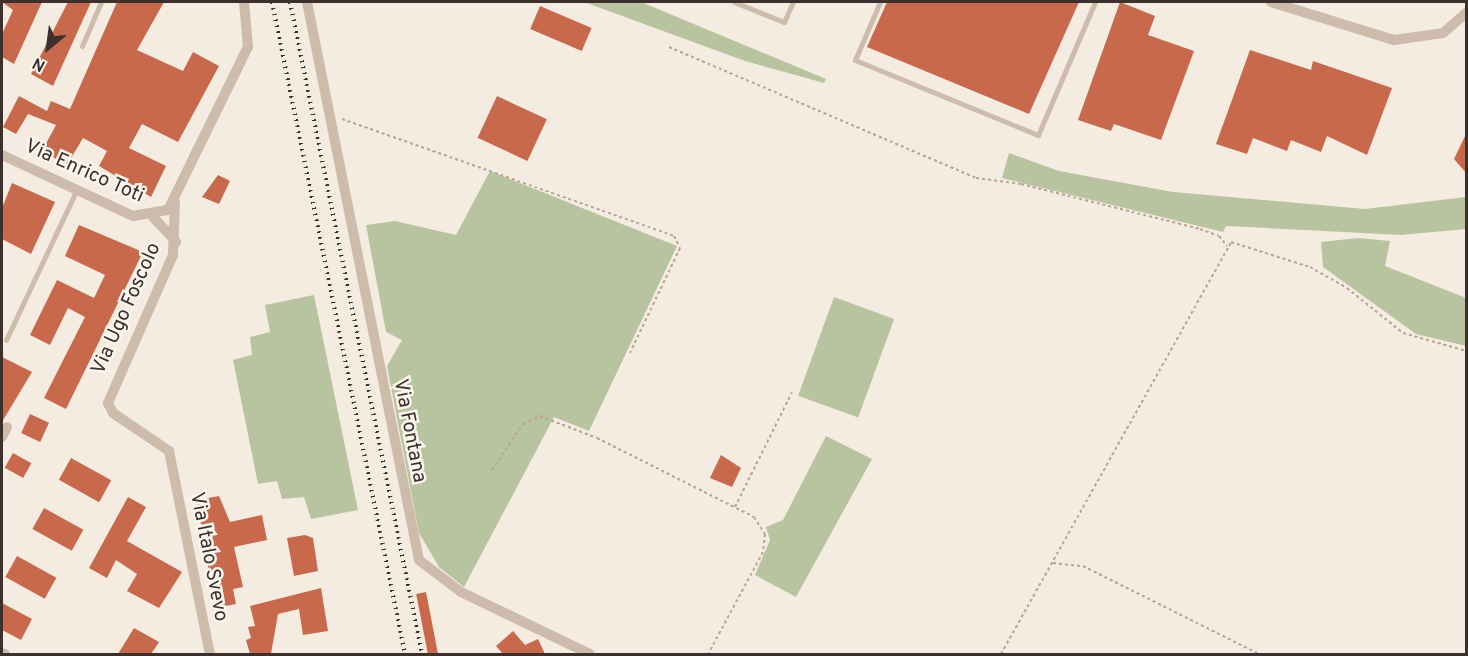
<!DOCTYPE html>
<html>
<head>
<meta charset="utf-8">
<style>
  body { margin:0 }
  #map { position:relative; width:1468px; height:656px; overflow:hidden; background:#f4ebe1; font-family:Overpass,sans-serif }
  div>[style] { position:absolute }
  .green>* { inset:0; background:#b8c4a0; transform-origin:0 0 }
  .building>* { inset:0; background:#c8694b; transform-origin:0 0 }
  .path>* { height:2px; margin-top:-1px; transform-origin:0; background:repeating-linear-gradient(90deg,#b9a596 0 3px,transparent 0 6px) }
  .service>* { height:5px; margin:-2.5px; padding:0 2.5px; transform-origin:2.5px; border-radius:2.5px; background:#cdbbac }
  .minor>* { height:10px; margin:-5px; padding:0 5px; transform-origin:5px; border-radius:5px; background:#cdbbac }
  .rail>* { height:4px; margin-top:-2px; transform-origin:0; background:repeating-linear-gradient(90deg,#3b302b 0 1.5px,transparent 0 6px) }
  span { translate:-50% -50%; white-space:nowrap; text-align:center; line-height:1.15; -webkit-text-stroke:5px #fbf5ee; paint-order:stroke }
  .street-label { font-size:20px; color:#3b302b }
  .frame { position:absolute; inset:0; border:3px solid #3b302b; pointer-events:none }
  .north { position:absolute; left:18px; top:18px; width:60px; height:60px; -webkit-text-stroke:4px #fbf5ee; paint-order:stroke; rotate:209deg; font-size:16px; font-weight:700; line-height:24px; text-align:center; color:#3b302b }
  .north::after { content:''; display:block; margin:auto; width:21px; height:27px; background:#3b302b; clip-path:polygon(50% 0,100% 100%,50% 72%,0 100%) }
</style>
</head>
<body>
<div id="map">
  <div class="green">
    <div style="clip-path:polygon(584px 2px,641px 2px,826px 79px,824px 83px,745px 61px)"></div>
    <div style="clip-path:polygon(1009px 153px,1059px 171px,1173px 192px,1365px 209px,1466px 197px,1466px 229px,1401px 235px,1226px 226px,1223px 232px,1002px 178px)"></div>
    <div style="clip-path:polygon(490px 171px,677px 246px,589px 431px,554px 417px,464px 587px,439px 567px,419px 533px,387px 366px,402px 340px,386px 332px,366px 225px,395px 221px,456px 235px)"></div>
    <div style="clip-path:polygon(1358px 238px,1390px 241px,1385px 266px,1466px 298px,1466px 346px,1416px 334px,1323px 267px,1321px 242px)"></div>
    <div style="clip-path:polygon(314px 295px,358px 510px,311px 519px,304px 497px,282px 499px,277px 481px,258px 484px,233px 360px,252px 355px,250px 337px,270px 332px,265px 305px)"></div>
    <div style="left:834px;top:297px;width:64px;height:105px;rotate:20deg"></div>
    <div style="clip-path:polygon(826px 436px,872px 459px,796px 597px,755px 575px,770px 540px,766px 527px,783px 520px)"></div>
  </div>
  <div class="building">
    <div style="clip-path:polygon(2px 2px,42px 2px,14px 64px,2px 57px,2px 34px,13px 10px)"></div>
    <div style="clip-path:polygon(68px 2px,91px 2px,53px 86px,31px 74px)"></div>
    <div style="clip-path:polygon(117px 2px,164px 2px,137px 50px,183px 71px,193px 52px,219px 66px,178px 142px,142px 124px,129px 148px,166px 166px,151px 197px,99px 166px,107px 151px,83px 138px,67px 165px,42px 151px,56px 125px,28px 114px,16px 134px,3px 127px,19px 96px,47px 111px,51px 101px,70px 109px)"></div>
    <div style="clip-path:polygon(887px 2px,1079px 2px,1029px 114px,867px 47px)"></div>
    <div style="clip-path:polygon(1120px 2px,1155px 16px,1148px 35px,1194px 51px,1161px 140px,1114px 124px,1111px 131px,1078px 120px)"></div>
    <div style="left:540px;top:6px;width:56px;height:25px;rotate:23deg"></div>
    <div style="clip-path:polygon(1250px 50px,1311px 70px,1313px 61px,1392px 88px,1367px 155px,1327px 136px,1321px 152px,1291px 140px,1287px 151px,1253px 138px,1247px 154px,1216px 144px)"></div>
    <div style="left:497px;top:96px;width:55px;height:46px;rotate:25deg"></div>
    <div style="clip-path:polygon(1467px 132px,1467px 174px,1454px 159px)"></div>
    <div style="clip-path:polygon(218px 175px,230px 181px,219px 204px,202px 197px)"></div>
    <div style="clip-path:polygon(12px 183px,55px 202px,31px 254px,2px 239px,2px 208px)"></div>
    <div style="clip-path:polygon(79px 225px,143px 252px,66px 409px,44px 398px,85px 317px,68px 308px,50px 345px,30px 335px,57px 280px,94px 298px,105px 275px,65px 256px)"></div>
    <div style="clip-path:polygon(2px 357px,32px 372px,2px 422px)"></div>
    <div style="left:30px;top:414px;width:21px;height:21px;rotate:25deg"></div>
    <div style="left:13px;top:453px;width:21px;height:17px;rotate:29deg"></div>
    <div style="clip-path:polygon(721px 455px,741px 468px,732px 487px,710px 478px)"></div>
    <div style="left:71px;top:458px;width:46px;height:25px;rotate:29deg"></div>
    <div style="clip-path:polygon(219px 496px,230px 522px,262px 515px,267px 540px,234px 547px,243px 587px,233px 589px,236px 604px,215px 608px,197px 500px)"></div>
    <div style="clip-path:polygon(128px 497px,146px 507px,127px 541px,182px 572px,159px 608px,127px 591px,137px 574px,116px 560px,107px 578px,89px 568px)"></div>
    <div style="left:44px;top:508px;width:45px;height:24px;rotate:29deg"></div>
    <div style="clip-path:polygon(305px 535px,313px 538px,318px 571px,294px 576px,287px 538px)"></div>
    <div style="left:17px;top:556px;width:45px;height:24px;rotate:29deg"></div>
    <div style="clip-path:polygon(321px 588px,328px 631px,303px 635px,299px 609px,278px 614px,271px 654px,250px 654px,246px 640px,251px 638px,248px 627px,255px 626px,250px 606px)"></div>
    <div style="left:426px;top:592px;width:63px;height:10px;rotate:79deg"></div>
    <div style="clip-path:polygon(2px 603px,32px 619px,21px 640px,2px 630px)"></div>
    <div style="clip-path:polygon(134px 628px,159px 642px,151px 654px,118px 654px)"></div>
    <div style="clip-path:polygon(513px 631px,525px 645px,538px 639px,545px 654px,503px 654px,496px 646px)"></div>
  </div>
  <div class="path">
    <div style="left:669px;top:47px;width:334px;rotate:23.1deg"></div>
    <div style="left:976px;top:178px;width:45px;rotate:7.6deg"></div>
    <div style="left:1021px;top:184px;width:185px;rotate:14.1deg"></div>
    <div style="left:1200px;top:229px;width:20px;rotate:20deg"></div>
    <div style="left:1219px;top:236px;width:13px;rotate:51deg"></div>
    <div style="left:342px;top:119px;width:352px;rotate:19.4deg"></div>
    <div style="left:674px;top:236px;width:13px;rotate:63deg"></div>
    <div style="left:680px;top:248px;width:116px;rotate:115.5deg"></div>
    <div style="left:492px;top:470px;width:55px;rotate:-56deg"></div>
    <div style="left:523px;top:424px;width:19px;rotate:-25deg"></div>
    <div style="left:540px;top:416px;width:61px;rotate:21.1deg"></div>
    <div style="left:597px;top:438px;width:176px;rotate:26.7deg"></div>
    <div style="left:754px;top:517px;width:20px;rotate:57deg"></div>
    <div style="left:765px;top:534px;width:18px;rotate:96deg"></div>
    <div style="left:763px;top:552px;width:116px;rotate:118.3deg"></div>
    <div style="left:735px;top:507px;width:128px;rotate:-63.6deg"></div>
    <div style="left:1053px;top:563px;width:30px;rotate:6deg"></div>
    <div style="left:1083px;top:566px;width:197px;rotate:26.6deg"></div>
    <div style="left:1001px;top:654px;width:472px;rotate:-60.8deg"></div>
    <div style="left:1231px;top:242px;width:83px;rotate:17.6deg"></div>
    <div style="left:1310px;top:267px;width:43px;rotate:29.6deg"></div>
    <div style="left:1347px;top:288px;width:72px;rotate:38.8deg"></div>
    <div style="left:1403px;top:333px;width:66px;rotate:15.9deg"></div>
  </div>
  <div class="service">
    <div style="left:734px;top:2px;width:54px;rotate:21.8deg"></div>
    <div style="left:784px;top:22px;width:22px;rotate:-66deg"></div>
    <div style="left:880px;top:2px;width:63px;rotate:113.3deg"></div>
    <div style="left:855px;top:60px;width:198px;rotate:22.3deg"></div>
    <div style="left:1038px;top:135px;width:145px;rotate:-66.8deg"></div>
    <div style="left:82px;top:46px;width:48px;rotate:-66.6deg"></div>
    <div style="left:6px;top:340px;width:167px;rotate:-64.8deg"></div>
  </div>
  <div class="minor">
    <div style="left:307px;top:2px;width:569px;rotate:78.65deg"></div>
    <div style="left:419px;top:560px;width:53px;rotate:37.3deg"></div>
    <div style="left:461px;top:592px;width:143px;rotate:25.7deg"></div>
    <div style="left:1271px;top:2px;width:129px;rotate:17.2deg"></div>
    <div style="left:1394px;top:40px;width:49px;rotate:-8.1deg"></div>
    <div style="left:1443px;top:33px;width:30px;rotate:-41deg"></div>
    <div style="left:2px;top:155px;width:145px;rotate:25deg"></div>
    <div style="left:133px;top:216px;width:36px;rotate:-10deg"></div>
    <div style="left:168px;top:210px;width:182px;rotate:-63.9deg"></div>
    <div style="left:248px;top:47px;width:45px;rotate:-95.1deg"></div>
    <div style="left:175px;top:202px;width:53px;rotate:92.2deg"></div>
    <div style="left:173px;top:255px;width:162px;rotate:113.7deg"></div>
    <div style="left:108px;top:403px;width:11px;rotate:63deg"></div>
    <div style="left:113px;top:413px;width:68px;rotate:34.2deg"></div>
    <div style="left:169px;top:451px;width:207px;rotate:78.6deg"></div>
    <div style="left:153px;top:217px;width:34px;rotate:47deg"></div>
    <div style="left:2px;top:437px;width:11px;rotate:-63deg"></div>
    <div style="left:2px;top:653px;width:3px;rotate:18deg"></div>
  </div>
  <div class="rail">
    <div style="left:272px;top:2px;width:665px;rotate:78.47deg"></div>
    <div style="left:290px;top:2px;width:665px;rotate:78.55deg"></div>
  </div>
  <div class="street-label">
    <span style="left:84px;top:172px;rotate:24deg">Via Enrico Toti</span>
    <span style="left:127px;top:309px;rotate:-66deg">Via Ugo Foscolo</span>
    <span style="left:409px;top:431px;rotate:79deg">Via Fontana</span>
    <span style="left:208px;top:557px;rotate:79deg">Via Italo Svevo</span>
  </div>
  <div class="frame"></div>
  <div class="north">N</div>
</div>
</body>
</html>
